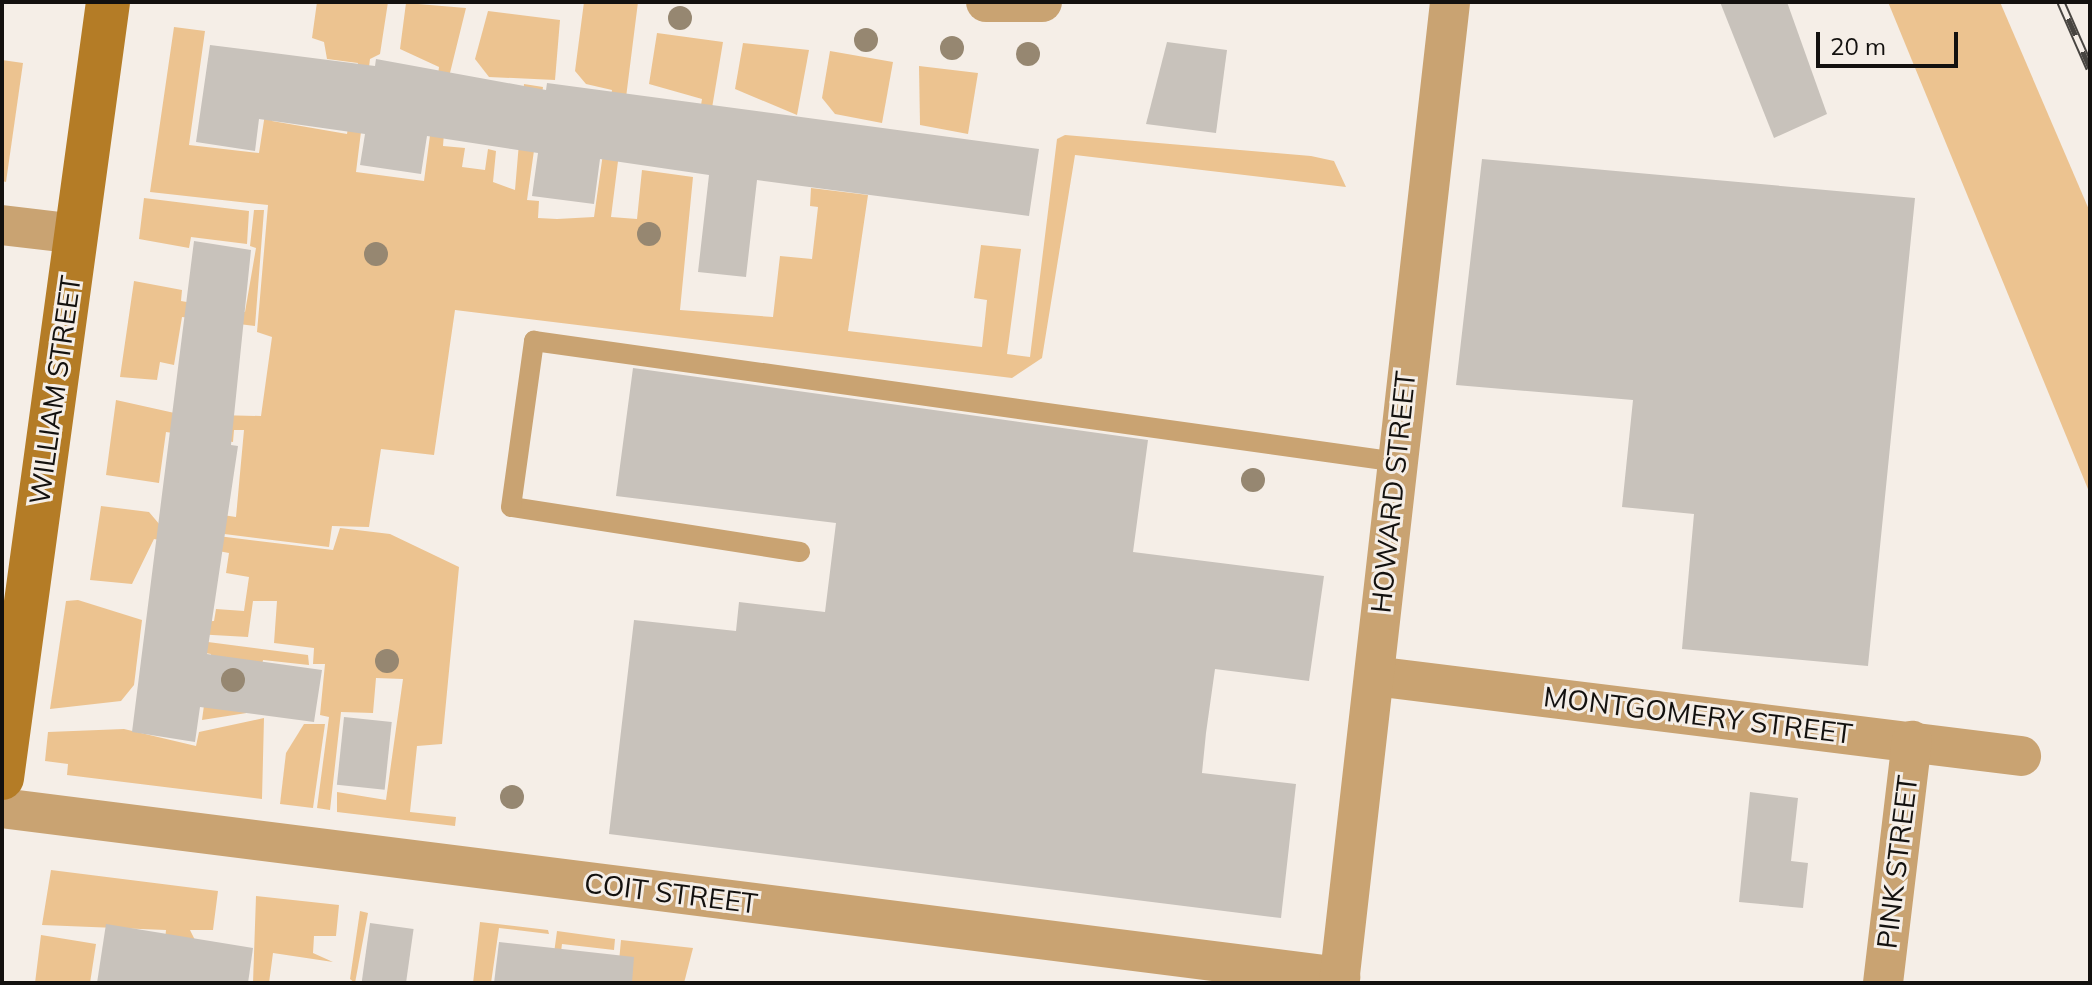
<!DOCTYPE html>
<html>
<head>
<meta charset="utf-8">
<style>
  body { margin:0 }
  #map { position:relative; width:2092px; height:985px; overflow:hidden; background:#f5eee7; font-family:Mulish,sans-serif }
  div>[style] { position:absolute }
  .green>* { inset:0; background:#ecc390 }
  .building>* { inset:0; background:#c8c2bb; transform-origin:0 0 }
  .lane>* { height:20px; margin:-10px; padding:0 10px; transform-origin:10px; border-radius:10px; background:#c9a372 }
  .street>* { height:40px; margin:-20px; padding:0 20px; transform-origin:20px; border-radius:20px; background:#c9a372 }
  .secondary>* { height:44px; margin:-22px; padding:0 22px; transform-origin:22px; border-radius:22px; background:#b47c26 }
  .rail>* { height:9px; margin-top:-4.5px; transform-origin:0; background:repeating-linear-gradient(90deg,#f5eee7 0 18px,#484541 0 36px); box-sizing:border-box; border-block:2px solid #484541 }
  .trees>* { width:24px; height:24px; margin:-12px; border-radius:50%; background:#968771 }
  span { translate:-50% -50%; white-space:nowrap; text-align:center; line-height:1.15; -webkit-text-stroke:6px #f5eee7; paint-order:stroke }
  .street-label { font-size:28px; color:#13110f }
  .frame { position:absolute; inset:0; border:4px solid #13110f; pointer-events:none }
  .scale { position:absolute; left:1816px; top:32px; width:142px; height:36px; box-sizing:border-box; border:4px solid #13110f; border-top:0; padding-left:10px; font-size:24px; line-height:28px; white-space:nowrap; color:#13110f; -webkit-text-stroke:6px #f5eee7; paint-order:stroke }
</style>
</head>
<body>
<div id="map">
  <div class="green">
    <div style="clip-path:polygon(317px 2px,388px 2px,380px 54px,370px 59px,356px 172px,424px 181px,439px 67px,400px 49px,406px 3px,466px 8px,448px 81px,443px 146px,465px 148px,462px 167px,485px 170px,488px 149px,496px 151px,493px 182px,515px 190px,524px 84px,543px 87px,527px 200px,539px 201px,538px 218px,557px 219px,594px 217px,612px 90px,586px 84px,575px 71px,584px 2px,638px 2px,611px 217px,637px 219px,642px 170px,693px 177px,680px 310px,773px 317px,780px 256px,812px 259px,818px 207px,810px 206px,811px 188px,868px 195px,848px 331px,982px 347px,987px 300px,974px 298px,981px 245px,1021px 249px,1007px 354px,1030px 357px,1057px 139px,1065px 135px,1311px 156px,1334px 161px,1346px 187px,1075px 155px,1042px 358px,1012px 378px,455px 310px,434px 455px,381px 449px,369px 527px,332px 526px,329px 547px,169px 527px,163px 506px,236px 517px,244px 430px,234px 430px,233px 442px,166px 432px,159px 483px,106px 475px,116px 400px,179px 414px,261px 416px,272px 337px,257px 332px,268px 205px,150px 192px,174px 27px,205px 31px,189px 145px,259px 153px,274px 55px,281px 56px,272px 121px,347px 134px,358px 63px,327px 59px,324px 42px,312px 38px)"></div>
    <div style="clip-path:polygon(1888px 2px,2000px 2px,2090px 212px,2090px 494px)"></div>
    <div style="clip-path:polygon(488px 11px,560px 20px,555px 80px,489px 77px,475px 59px)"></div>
    <div style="clip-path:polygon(657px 33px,723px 42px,702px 168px,691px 167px,702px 99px,649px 84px)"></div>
    <div style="clip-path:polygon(743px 43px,809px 50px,797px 115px,735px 89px)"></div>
    <div style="clip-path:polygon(830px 51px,893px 62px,882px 123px,835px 114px,822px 98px)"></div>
    <div style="clip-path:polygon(2px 60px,23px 63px,6px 182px,2px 181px)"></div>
    <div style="clip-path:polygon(919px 66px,978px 73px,968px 134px,920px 125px)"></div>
    <div style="clip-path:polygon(144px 198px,249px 211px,247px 244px,191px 237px,189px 248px,139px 239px)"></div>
    <div style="clip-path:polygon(254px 210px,264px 210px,255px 326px,182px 317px,174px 365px,160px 362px,157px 380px,120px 377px,134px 281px,182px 290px,181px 301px,245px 312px,256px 248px,250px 246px)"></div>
    <div style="clip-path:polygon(101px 506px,149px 512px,160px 525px,218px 536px,333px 550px,340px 528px,390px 534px,459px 567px,442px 744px,417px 746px,410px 812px,456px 817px,455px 826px,337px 812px,337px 792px,386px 800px,403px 679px,376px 678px,373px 713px,341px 712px,330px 810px,317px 808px,329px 717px,320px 715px,325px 664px,313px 664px,314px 648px,274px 643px,277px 601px,253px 601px,248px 637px,195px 634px,196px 622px,214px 621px,216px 609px,244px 611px,249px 577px,226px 573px,229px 553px,154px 539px,132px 584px,90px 580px)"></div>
    <div style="clip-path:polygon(78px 600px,142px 620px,134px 685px,121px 701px,50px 709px,66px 601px)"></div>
    <div style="clip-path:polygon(154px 635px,308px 655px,309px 665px,263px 660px,253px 712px,202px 720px,211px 654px,153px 644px)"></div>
    <div style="clip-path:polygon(264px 718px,262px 799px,67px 775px,68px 764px,45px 761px,48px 732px,124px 729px,196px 746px,199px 732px)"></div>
    <div style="clip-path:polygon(304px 724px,325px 724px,313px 808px,280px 804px,286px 753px)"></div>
    <div style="clip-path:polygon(51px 870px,218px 891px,213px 930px,190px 930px,195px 940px,161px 983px,166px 930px,42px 925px)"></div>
    <div style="clip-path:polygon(256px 896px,339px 905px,336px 936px,314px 936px,313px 953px,333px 962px,273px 953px,269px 983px,253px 983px)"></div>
    <div style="clip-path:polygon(360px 911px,368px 913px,355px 983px,350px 979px)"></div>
    <div style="clip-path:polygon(480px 922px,548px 930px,549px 934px,499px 928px,491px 983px,473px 983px)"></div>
    <div style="clip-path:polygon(557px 931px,615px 939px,614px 950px,562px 944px,557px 983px,550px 983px)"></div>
    <div style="clip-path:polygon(41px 935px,96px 944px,90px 983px,35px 983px)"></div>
    <div style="clip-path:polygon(621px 940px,693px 948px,684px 983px,617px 983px)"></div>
  </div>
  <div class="building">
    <div style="clip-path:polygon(1720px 2px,1787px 2px,1827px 114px,1774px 138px)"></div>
    <div style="clip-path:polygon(1167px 42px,1227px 50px,1216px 133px,1146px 124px)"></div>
    <div style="clip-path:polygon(210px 45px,375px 66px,376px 59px,546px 90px,547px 83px,1039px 149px,1029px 216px,757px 180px,746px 277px,698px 272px,709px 175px,600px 159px,594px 204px,532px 196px,538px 153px,427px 136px,421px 174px,360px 165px,365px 134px,259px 119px,255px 151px,196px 142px)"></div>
    <div style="clip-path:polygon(1482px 159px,1915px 198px,1868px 666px,1682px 649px,1694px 514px,1622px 507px,1633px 400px,1456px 385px)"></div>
    <div style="clip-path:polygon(194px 241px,251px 250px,231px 445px,238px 446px,207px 654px,322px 670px,314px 722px,200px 707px,195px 742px,132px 732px)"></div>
    <div style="clip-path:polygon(633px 368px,1148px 440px,1133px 552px,1324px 576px,1309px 681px,1215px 669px,1206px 733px,1202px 773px,1296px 784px,1281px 918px,609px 834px,634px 620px,736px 631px,739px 602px,825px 612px,836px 523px,616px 496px)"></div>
    <div style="left:344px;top:717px;width:48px;height:68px;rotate:6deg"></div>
    <div style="clip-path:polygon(1750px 792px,1798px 798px,1791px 861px,1808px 863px,1803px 908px,1739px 902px)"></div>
    <div style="left:370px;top:923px;width:44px;height:61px;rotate:8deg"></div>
    <div style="clip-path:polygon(106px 924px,253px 948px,248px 983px,97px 983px)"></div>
    <div style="clip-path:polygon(499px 942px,634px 957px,632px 983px,494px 983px)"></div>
  </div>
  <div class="lane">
    <div style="left:800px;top:552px;width:292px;rotate:-171.1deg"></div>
    <div style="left:511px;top:507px;width:168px;rotate:-82.1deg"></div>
    <div style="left:534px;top:341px;width:871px;rotate:7.98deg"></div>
  </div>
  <div class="street">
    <div style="left:986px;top:2px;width:56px"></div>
    <div style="left:2px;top:225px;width:76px;rotate:6.8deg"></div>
    <div style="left:1374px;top:676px;width:652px;rotate:7.05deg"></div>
    <div style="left:2px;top:808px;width:1349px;rotate:7.2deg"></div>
    <div style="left:1339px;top:983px;width:987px;rotate:-83.54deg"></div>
    <div style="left:1883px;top:983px;width:244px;rotate:-83.2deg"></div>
  </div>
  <div class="secondary">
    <div style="left:2px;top:778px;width:783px;rotate:-82.22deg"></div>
  </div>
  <div class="rail">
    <div style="left:2061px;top:2px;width:72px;rotate:66.3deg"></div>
  </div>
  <div class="trees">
    <div style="left:680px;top:18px"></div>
    <div style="left:866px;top:40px"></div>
    <div style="left:952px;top:48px"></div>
    <div style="left:1028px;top:54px"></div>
    <div style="left:649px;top:234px"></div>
    <div style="left:376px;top:254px"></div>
    <div style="left:1253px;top:480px"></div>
    <div style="left:387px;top:661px"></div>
    <div style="left:233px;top:680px"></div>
    <div style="left:512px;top:797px"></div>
  </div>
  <div class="street-label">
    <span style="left:55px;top:390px;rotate:-82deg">WILLIAM STREET</span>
    <span style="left:1393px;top:492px;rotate:-84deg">HOWARD STREET</span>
    <span style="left:1698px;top:715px;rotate:7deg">MONTGOMERY STREET</span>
    <span style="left:1897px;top:862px;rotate:-83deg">PINK STREET</span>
    <span style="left:671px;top:893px;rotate:7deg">COIT STREET</span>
  </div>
  <div class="frame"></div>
  <div class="scale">20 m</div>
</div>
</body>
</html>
